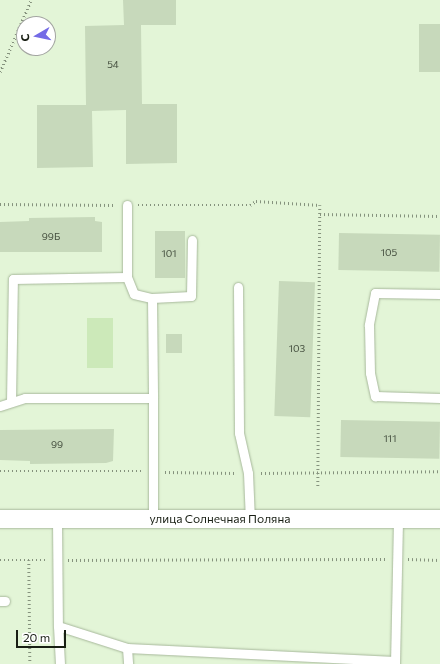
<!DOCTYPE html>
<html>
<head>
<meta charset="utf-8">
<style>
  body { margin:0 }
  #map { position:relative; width:440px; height:664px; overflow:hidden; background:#e3f5d7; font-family:Commissioner,sans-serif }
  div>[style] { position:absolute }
  .green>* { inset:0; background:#cce9b9; transform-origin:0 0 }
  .building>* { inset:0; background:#c7d9bb; transform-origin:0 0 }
  .path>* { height:2.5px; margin-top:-1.25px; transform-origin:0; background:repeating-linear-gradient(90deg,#85927d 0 1px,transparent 0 4px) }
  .roads { filter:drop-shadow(0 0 1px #a7b89b) drop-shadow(0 0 1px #a7b89b) }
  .service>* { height:9px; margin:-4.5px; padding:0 4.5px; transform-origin:4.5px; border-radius:4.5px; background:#fff }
  .minor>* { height:18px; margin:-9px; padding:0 9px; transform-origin:9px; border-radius:9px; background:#fff }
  span { translate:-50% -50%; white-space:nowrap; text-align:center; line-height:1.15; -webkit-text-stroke:4px #fff; paint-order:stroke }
  .number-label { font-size:10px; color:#444e3e }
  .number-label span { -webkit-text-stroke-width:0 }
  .street-label { font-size:12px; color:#191f14 }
  .north { position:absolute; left:16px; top:16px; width:40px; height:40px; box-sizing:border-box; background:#fff; border:1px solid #a3a5a1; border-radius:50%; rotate:261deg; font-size:11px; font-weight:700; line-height:16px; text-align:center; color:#191f14 }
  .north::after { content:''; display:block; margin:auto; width:14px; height:18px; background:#746be6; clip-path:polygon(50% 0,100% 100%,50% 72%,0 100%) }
  .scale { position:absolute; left:16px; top:630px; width:50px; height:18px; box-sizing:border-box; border:2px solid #191f14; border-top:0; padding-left:5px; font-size:12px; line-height:14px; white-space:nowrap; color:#191f14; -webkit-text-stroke:3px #fff; paint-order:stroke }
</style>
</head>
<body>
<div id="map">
  <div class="green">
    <div style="left:87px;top:318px;width:26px;height:50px"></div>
  </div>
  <div class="building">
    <div style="clip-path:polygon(123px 0,176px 0,176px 25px,141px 25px,142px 104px,177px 104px,177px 163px,126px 164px,126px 110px,92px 111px,93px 167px,37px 168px,37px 105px,86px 105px,85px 26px,124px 25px)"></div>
    <div style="left:419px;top:24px;width:21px;height:48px"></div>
    <div style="clip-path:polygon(95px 217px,95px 221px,102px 222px,102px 252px,0 252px,0 222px,29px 221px,29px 218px)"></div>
    <div style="left:155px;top:231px;width:30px;height:47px"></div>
    <div style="left:339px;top:233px;width:101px;height:37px;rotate:1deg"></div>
    <div style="left:279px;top:281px;width:36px;height:135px;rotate:2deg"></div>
    <div style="left:166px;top:334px;width:16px;height:19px"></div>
    <div style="left:341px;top:420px;width:99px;height:37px;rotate:1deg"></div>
    <div style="clip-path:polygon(114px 429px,113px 461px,106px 463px,30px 464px,30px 461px,0 460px,0 430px)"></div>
  </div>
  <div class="path">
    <div style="left:0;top:72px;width:78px;rotate:-66.7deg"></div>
    <div style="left:0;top:204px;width:115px;rotate:0.5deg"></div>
    <div style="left:138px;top:205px;width:112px"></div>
    <div style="left:250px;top:205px;width:7px;rotate:-34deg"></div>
    <div style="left:256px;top:201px;width:64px;rotate:3.6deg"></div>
    <div style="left:320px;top:205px;width:282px;rotate:90.4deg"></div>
    <div style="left:320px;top:214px;width:120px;rotate:1deg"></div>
    <div style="left:0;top:471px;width:142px"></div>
    <div style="left:165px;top:472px;width:71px;rotate:0.8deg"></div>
    <div style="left:261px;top:473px;width:179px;rotate:-0.6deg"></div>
    <div style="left:408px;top:559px;width:32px;rotate:2deg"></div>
    <div style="left:0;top:560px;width:45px"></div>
    <div style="left:29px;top:560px;width:104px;rotate:89.4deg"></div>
    <div style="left:68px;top:560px;width:317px;rotate:-0.2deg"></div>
  </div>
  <div class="roads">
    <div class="service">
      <div style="left:127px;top:277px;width:18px;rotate:68deg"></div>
      <div style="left:134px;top:294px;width:18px;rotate:13deg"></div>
      <div style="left:152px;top:298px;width:100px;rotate:89.4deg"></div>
      <div style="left:238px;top:287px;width:146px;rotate:89.6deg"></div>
      <div style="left:239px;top:433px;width:41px;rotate:77.3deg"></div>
      <div style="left:248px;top:473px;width:47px;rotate:87.6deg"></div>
      <div style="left:440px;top:294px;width:65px;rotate:-179.1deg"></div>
      <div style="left:375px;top:293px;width:33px;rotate:101deg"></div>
      <div style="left:369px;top:325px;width:48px;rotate:88.8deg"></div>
      <div style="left:370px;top:373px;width:24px;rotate:78deg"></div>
      <div style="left:375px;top:396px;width:65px;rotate:1.8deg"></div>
      <div style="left:152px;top:298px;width:39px;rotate:-3deg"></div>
      <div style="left:191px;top:296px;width:56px;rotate:-89deg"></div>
      <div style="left:11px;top:402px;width:123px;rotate:-89.1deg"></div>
      <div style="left:13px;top:279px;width:114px;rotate:-1deg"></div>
      <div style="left:127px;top:277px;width:72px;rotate:-90deg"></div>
      <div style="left:0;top:406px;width:26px;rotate:-18deg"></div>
      <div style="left:25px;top:398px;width:128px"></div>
      <div style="left:153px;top:398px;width:121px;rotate:90deg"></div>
      <div style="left:57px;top:519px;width:107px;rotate:89.5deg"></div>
      <div style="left:58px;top:626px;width:72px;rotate:17.7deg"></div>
      <div style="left:127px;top:648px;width:268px;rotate:2.8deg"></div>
      <div style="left:0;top:601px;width:5px"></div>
      <div style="left:58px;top:626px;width:38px;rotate:87deg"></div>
      <div style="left:127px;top:648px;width:16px;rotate:86deg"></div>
      <div style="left:395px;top:664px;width:145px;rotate:-88.8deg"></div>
    </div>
    <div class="minor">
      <div style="left:0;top:519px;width:440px"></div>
    </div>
  </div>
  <div class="number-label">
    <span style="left:113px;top:65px">54</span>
    <span style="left:51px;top:237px">99Б</span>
    <span style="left:389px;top:253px">105</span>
    <span style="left:169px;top:254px">101</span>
    <span style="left:297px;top:349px">103</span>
    <span style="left:390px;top:439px">111</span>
    <span style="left:57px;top:445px">99</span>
  </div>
  <div class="street-label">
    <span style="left:220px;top:519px">улица Солнечная Поляна</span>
  </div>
  <div class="north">С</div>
  <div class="scale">20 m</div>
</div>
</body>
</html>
